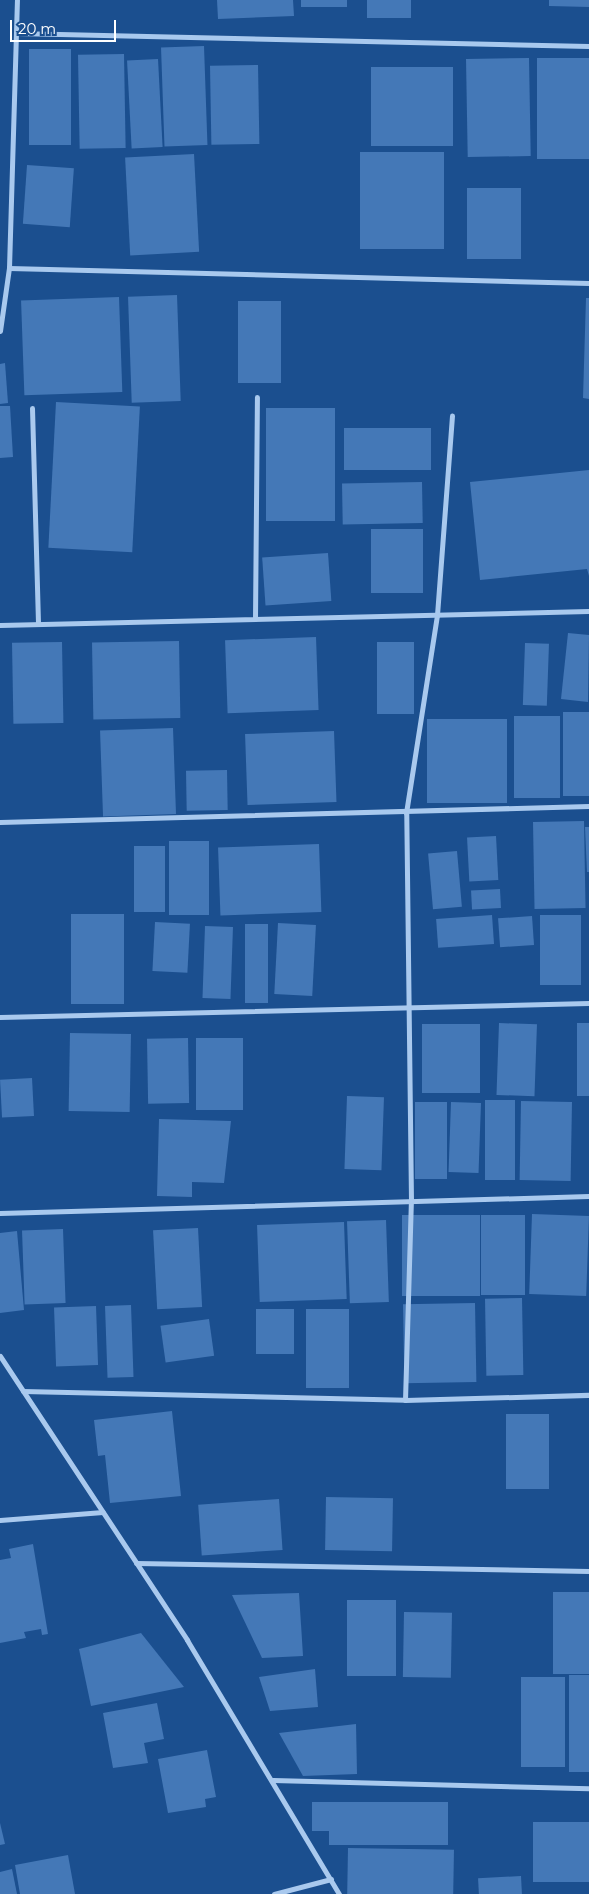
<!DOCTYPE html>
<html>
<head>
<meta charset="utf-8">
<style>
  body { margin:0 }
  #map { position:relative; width:589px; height:1894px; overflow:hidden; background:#1b4f8f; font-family:Montserrat,sans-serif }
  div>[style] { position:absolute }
  .building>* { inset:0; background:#4478b7; transform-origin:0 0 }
  .street>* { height:5px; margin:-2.5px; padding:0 2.5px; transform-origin:2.5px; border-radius:2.5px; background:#a9c9ee }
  span { translate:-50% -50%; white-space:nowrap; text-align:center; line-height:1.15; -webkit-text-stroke:4.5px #1b4f8f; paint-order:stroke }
  .scale { position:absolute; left:10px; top:20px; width:106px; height:22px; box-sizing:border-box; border:2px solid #fff; border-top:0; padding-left:6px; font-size:15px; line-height:18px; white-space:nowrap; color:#fff; -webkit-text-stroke:4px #1b4f8f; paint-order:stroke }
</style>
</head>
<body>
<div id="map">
  <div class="building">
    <div style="clip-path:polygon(217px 0,293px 0,294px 16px,218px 19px)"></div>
    <div style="left:301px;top:0;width:46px;height:7px"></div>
    <div style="left:367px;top:0;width:44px;height:18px"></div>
    <div style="clip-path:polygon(549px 0,589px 0,589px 7px,549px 6px)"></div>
    <div style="left:204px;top:46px;width:99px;height:43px;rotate:88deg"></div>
    <div style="left:29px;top:49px;width:42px;height:96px"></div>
    <div style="left:124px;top:54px;width:94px;height:46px;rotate:89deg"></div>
    <div style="left:529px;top:58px;width:98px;height:63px;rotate:89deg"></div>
    <div style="left:537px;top:58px;width:52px;height:101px"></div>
    <div style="left:158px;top:59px;width:88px;height:31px;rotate:87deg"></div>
    <div style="left:258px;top:65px;width:79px;height:48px;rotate:89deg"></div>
    <div style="left:371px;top:67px;width:82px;height:79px"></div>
    <div style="left:360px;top:152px;width:84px;height:97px"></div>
    <div style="left:194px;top:154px;width:98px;height:69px;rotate:87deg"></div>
    <div style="left:27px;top:165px;width:47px;height:59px;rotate:4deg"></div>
    <div style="left:521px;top:188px;width:71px;height:54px;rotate:90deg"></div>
    <div style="left:177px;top:295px;width:106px;height:49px;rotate:88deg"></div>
    <div style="left:119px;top:297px;width:95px;height:98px;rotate:88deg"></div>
    <div style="clip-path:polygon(586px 298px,589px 298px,589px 399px,583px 398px)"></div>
    <div style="left:238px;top:301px;width:43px;height:82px"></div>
    <div style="clip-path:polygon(5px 363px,8px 403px,0 404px,0 364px)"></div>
    <div style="left:56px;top:402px;width:84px;height:146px;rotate:3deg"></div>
    <div style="clip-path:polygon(0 406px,10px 406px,13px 457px,0 458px)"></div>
    <div style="left:266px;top:408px;width:69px;height:113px"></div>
    <div style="left:431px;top:428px;width:42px;height:87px;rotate:90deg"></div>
    <div style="clip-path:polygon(589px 470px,589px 576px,587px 569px,480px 580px,470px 482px)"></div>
    <div style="left:422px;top:482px;width:41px;height:80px;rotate:89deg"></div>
    <div style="left:371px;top:529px;width:52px;height:64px"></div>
    <div style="left:328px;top:553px;width:48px;height:66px;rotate:86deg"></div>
    <div style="clip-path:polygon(568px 633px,589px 635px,588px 702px,561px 699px)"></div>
    <div style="left:316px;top:637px;width:73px;height:91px;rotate:88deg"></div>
    <div style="left:179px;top:641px;width:77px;height:87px;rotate:89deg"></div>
    <div style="left:62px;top:642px;width:81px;height:50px;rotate:89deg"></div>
    <div style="left:377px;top:642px;width:37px;height:72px"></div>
    <div style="left:525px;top:643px;width:24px;height:62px;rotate:2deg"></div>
    <div style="left:563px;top:712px;width:26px;height:84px"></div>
    <div style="left:514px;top:716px;width:46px;height:82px"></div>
    <div style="left:427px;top:719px;width:80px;height:84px"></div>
    <div style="left:173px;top:728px;width:86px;height:73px;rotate:88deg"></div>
    <div style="left:334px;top:731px;width:71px;height:89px;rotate:88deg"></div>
    <div style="left:227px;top:770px;width:40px;height:41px;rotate:89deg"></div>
    <div style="left:584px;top:821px;width:87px;height:51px;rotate:89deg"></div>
    <div style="clip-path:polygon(585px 827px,589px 827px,589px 872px,587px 872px)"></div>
    <div style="left:496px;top:836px;width:44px;height:29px;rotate:87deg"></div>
    <div style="left:169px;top:841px;width:40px;height:74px"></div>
    <div style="left:319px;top:844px;width:68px;height:101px;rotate:88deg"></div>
    <div style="left:134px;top:846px;width:31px;height:66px"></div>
    <div style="left:457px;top:851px;width:56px;height:29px;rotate:85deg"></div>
    <div style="left:500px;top:889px;width:19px;height:29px;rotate:87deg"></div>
    <div style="left:71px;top:914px;width:53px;height:90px"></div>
    <div style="left:492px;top:915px;width:29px;height:56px;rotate:86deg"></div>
    <div style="left:540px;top:915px;width:41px;height:70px"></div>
    <div style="left:532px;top:916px;width:29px;height:34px;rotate:86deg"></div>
    <div style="left:155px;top:922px;width:35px;height:49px;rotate:3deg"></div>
    <div style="left:278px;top:923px;width:38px;height:71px;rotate:3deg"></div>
    <div style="left:245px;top:924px;width:23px;height:79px"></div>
    <div style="left:205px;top:926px;width:28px;height:72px;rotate:2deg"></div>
    <div style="left:499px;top:1023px;width:38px;height:72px;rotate:2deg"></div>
    <div style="left:577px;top:1023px;width:12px;height:73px"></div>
    <div style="left:422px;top:1024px;width:58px;height:69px"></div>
    <div style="left:70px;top:1033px;width:61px;height:78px;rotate:1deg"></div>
    <div style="left:188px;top:1038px;width:65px;height:41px;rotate:89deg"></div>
    <div style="left:196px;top:1038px;width:47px;height:72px"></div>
    <div style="left:32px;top:1078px;width:38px;height:32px;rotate:87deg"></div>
    <div style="left:347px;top:1096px;width:37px;height:73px;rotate:2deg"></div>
    <div style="left:485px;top:1100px;width:30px;height:80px"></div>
    <div style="left:521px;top:1101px;width:51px;height:79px;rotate:1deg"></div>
    <div style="left:415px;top:1102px;width:32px;height:77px"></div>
    <div style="left:451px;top:1102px;width:30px;height:70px;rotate:2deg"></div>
    <div style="clip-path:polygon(159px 1119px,231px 1121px,224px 1183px,192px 1182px,192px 1197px,157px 1196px)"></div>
    <div style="left:532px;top:1214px;width:57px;height:80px;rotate:2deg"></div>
    <div style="left:402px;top:1215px;width:78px;height:81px"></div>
    <div style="left:481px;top:1215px;width:44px;height:80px"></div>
    <div style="left:386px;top:1220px;width:82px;height:39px;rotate:88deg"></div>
    <div style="left:344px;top:1222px;width:77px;height:87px;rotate:88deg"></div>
    <div style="left:198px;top:1228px;width:79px;height:45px;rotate:87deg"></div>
    <div style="left:63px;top:1229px;width:74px;height:41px;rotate:88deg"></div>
    <div style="clip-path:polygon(17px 1231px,24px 1310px,0 1313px,0 1233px)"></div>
    <div style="left:522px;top:1298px;width:77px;height:37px;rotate:89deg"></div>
    <div style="left:475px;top:1303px;width:79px;height:72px;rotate:89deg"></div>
    <div style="left:131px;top:1305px;width:72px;height:26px;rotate:88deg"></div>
    <div style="left:96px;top:1306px;width:59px;height:42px;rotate:88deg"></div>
    <div style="left:256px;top:1309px;width:38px;height:45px"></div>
    <div style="left:306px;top:1309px;width:43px;height:79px"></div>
    <div style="left:209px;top:1319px;width:37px;height:49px;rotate:82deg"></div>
    <div style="clip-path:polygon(172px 1411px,181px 1496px,110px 1503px,105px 1455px,98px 1456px,94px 1420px)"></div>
    <div style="left:506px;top:1414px;width:43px;height:75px"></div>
    <div style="left:326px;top:1497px;width:67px;height:53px;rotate:1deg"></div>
    <div style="left:279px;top:1499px;width:51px;height:81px;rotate:86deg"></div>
    <div style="clip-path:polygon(33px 1544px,48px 1634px,42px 1635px,41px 1629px,24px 1632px,26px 1638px,0 1643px,0 1560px,11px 1558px,9px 1549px)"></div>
    <div style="left:589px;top:1592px;width:82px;height:36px;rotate:90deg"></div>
    <div style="clip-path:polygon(299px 1593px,303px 1656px,262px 1658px,232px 1595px)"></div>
    <div style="left:347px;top:1600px;width:49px;height:76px"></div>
    <div style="left:404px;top:1612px;width:48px;height:65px;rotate:1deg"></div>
    <div style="clip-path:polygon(141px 1633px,184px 1687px,91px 1706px,79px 1649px)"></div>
    <div style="clip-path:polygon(315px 1669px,318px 1707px,270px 1711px,259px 1677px)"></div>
    <div style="left:569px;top:1675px;width:20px;height:97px"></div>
    <div style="left:521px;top:1677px;width:44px;height:90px"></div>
    <div style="clip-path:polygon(157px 1703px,164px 1739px,144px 1743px,148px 1763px,113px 1768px,103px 1713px)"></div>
    <div style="clip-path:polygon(356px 1724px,357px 1774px,303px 1776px,279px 1733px)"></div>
    <div style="clip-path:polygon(207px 1750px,216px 1797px,205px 1799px,206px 1807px,168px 1813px,158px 1759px)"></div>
    <div style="clip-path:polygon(312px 1802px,448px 1802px,448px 1845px,329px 1845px,329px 1831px,312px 1831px)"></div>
    <div style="left:589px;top:1822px;width:60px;height:56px;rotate:90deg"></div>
    <div style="clip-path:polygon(0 1823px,5px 1844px,0 1845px)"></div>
    <div style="left:348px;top:1848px;width:106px;height:46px;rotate:1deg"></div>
    <div style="clip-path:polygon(68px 1855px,75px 1894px,20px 1894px,15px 1865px)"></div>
    <div style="clip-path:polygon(12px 1869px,17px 1894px,0 1894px,0 1872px)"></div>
    <div style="left:521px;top:1876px;width:18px;height:43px;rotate:87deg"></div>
  </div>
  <div class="street">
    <div style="left:16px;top:33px;width:573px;rotate:1.3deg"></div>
    <div style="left:9px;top:268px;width:580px;rotate:1.48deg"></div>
    <div style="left:0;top:331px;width:64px;rotate:-81.9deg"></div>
    <div style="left:9px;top:268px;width:268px;rotate:-88.3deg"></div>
    <div style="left:32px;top:408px;width:216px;rotate:88.4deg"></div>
    <div style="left:255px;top:619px;width:222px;rotate:-89.5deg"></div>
    <div style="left:0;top:625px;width:589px;rotate:-1.36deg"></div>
    <div style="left:0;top:822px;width:589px;rotate:-1.56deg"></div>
    <div style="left:0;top:1017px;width:589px;rotate:-1.36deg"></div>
    <div style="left:0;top:1213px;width:589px;rotate:-1.65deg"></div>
    <div style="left:0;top:1356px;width:340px;rotate:56.6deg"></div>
    <div style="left:187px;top:1640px;width:296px;rotate:59.1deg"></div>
    <div style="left:23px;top:1391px;width:382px;rotate:1.3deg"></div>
    <div style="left:405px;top:1400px;width:184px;rotate:-1.6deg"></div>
    <div style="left:405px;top:1400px;width:199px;rotate:-88.3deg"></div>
    <div style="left:411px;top:1201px;width:388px;rotate:-90.7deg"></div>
    <div style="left:406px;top:813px;width:200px;rotate:-81.1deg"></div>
    <div style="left:437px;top:615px;width:200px;rotate:-85.7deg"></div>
    <div style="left:0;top:1520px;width:103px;rotate:-4.4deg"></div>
    <div style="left:136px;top:1563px;width:453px;rotate:1deg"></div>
    <div style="left:273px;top:1780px;width:316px;rotate:1.5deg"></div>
    <div style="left:274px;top:1894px;width:59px;rotate:-14.7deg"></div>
  </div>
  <div class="scale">20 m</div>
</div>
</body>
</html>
